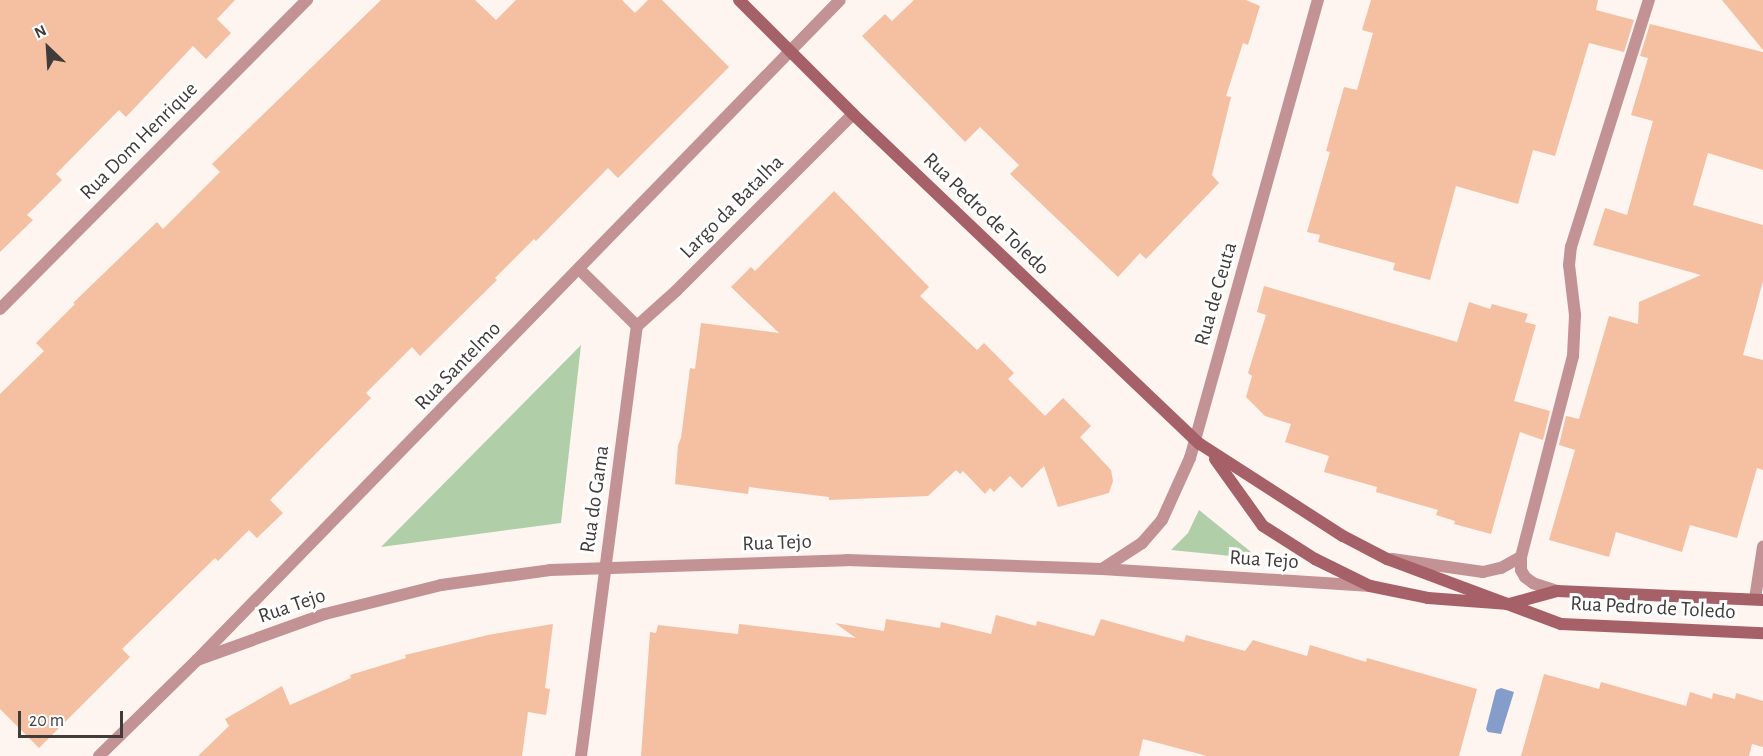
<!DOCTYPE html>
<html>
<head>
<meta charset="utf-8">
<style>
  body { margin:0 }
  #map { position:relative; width:1763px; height:756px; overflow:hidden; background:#fef5f1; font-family:"Alegreya Sans",sans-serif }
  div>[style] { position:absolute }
  .green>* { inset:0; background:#b0cfa8 }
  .water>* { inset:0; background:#849dcb }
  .building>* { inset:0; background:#f5bfa1 }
  .lane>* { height:12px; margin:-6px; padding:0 6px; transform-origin:6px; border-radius:6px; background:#c39295 }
  .street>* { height:12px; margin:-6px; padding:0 6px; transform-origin:6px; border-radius:6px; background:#c39295 }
  .secondary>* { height:12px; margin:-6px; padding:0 6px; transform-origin:6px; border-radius:6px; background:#a66067 }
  span { translate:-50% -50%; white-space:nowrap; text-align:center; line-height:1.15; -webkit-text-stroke:6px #fff; paint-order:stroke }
  .street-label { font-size:21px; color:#3f3c3a }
  .north { position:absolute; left:18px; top:18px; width:60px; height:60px; -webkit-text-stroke:4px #fff; paint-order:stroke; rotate:335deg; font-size:16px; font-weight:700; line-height:24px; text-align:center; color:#3f3c3a }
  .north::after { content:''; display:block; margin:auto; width:21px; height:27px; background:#3f3c3a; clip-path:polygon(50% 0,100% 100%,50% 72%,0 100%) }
  .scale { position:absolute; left:18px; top:711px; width:105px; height:27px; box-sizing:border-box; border:3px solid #3f3c3a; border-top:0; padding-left:8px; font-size:18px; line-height:21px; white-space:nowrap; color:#3f3c3a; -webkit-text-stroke:4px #fff; paint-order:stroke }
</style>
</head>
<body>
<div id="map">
  <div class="green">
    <div style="clip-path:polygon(581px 345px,561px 523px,381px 547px)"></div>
    <div style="clip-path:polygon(1199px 510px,1256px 556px,1261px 559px,1171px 550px,1188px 533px)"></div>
  </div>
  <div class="water">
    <div style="clip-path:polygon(1501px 688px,1514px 692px,1501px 734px,1488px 732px,1486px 729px,1496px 690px)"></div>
  </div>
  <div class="building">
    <div style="clip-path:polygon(0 0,235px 0,217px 19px,231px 33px,206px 59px,193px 46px,126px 117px,119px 110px,56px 174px,62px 180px,27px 215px,33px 220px,0 252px)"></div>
    <div style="clip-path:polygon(381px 0,475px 0,496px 20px,516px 0,622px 0,635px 13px,648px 0,662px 0,729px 67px,618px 178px,608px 168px,536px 241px,534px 239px,495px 278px,497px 280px,420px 356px,412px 347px,366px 393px,371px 398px,270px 500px,283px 513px,257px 538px,249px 530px,218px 561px,215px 558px,122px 649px,130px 657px,39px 748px,0 709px,0 394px,44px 351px,36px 343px,75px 304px,73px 303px,157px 222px,163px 229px,220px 172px,212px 164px)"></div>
    <div style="clip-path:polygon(914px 0,1246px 0,1260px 6px,1248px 45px,1243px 43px,1226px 96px,1231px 97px,1212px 175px,1219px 183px,1146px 259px,1140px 253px,1118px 277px,1010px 174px,1019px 165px,980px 127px,965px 142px,862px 36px,885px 14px,892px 21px)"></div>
    <div style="clip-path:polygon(1371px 0,1598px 0,1596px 10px,1634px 20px,1624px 52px,1589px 43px,1555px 156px,1533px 150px,1518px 204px,1456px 186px,1430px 280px,1393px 270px,1395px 263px,1318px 242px,1320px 235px,1307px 232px,1330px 152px,1326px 151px,1344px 87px,1357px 90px,1373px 33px,1362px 30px)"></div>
    <div style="clip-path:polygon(1722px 0,1763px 0,1763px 50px)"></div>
    <div style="clip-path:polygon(1650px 24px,1763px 52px,1763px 170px,1708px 153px,1693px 205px,1763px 225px,1763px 281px,1743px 355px,1763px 360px,1763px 470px,1757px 468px,1737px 538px,1690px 525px,1682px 552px,1616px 532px,1609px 557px,1549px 540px,1575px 450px,1559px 445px,1566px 416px,1579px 419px,1609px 316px,1638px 324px,1639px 302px,1701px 275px,1593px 245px,1605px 208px,1627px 215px,1653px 121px,1631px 115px,1648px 58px,1640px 56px)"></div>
    <div style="clip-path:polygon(834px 191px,929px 287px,920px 296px,977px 350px,984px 343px,1014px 373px,1008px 379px,1045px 416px,1063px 398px,1091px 426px,1080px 437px,1111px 470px,1113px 481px,1109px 493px,1058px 507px,1044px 466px,1022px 488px,1010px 476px,994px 492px,990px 488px,985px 494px,963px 471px,960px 474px,956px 470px,928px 496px,829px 500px,829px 497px,749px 487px,748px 494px,675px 484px,678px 445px,681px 438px,690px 368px,695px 369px,701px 323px,779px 333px,731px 287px,751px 267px,755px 271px)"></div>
    <div style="clip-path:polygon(1264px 286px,1457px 342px,1469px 302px,1490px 309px,1492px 304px,1528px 314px,1525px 322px,1536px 325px,1514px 401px,1550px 411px,1543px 440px,1520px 432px,1491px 534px,1454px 524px,1455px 521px,1436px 515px,1438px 510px,1376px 492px,1377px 487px,1324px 472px,1329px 456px,1285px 442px,1291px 424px,1265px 416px,1246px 397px,1252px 376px,1248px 373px,1266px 315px,1257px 312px)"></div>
    <div style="clip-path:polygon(996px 615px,1036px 626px,1037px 621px,1094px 636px,1101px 619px,1184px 642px,1186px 635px,1245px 651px,1253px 640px,1307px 656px,1310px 645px,1366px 662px,1367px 658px,1477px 689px,1459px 756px,1207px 756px,1143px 739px,1139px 756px,641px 756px,650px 632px,656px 633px,658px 625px,738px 634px,739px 624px,856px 638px,835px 623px,884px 631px,886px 619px,940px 628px,941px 622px,991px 634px)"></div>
    <div style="clip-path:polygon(553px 624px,545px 688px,550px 689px,546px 715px,528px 712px,522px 756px,198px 756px,229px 726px,225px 719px,282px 686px,290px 705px,351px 678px,350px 675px,406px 658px,405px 655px,488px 635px)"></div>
    <div style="clip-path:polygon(1544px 674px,1599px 689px,1601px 682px,1686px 706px,1690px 692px,1712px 699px,1713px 693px,1735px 699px,1736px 693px,1763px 701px,1763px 747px,1752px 744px,1749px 756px,1521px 756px)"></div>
  </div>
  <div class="lane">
    <div style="left:1755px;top:599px;width:53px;rotate:-81.3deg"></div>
  </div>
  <div class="street">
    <div style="left:580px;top:270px;width:80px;rotate:44.5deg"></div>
    <div style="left:0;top:309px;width:436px;rotate:-45.2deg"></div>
    <div style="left:637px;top:326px;width:52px;rotate:-41.9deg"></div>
    <div style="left:676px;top:291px;width:250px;rotate:-45deg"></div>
    <div style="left:1392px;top:559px;width:92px;rotate:8.1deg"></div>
    <div style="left:1483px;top:572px;width:18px;rotate:-13deg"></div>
    <div style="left:1501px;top:568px;width:23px;rotate:-29deg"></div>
    <div style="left:1102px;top:569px;width:48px;rotate:-33deg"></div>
    <div style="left:1142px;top:543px;width:30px;rotate:-49deg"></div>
    <div style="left:1162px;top:520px;width:68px;rotate:-65.7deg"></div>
    <div style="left:1190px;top:458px;width:476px;rotate:-74.4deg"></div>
    <div style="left:1557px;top:591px;width:25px;rotate:-162deg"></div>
    <div style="left:1533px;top:583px;width:10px;rotate:-143deg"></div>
    <div style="left:1525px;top:577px;width:8px;rotate:-120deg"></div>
    <div style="left:1521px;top:570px;width:13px;rotate:-90deg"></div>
    <div style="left:1521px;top:557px;width:208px;rotate:-75.5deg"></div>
    <div style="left:1573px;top:356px;width:41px;rotate:-87.2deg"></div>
    <div style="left:1575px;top:315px;width:50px;rotate:-96.8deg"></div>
    <div style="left:1569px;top:265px;width:18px;rotate:-84deg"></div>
    <div style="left:1571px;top:247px;width:259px;rotate:-72.5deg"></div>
    <div style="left:197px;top:660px;width:136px;rotate:-19.8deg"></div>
    <div style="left:325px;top:614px;width:120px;rotate:-14deg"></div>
    <div style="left:441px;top:585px;width:110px;rotate:-7.8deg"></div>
    <div style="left:550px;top:570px;width:297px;rotate:-1.9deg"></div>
    <div style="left:847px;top:560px;width:255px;rotate:2deg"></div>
    <div style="left:1102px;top:569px;width:269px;rotate:3.6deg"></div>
    <div style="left:99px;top:756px;width:137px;rotate:-44.4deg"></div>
    <div style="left:197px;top:660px;width:921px;rotate:-45.75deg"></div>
    <div style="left:581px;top:756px;width:434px;rotate:-82.6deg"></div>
  </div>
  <div class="secondary">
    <div style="left:739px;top:0;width:161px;rotate:45deg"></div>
    <div style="left:853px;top:114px;width:479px;rotate:43.6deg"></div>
    <div style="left:1200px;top:444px;width:170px;rotate:32.8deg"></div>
    <div style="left:1343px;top:536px;width:50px;rotate:27.6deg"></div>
    <div style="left:1387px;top:559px;width:186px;rotate:20.5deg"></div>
    <div style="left:1561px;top:624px;width:202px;rotate:2.6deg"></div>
    <div style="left:1215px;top:459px;width:82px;rotate:54.4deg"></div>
    <div style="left:1263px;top:526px;width:62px;rotate:32.4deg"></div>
    <div style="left:1315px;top:559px;width:61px;rotate:26.1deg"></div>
    <div style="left:1370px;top:586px;width:59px;rotate:11.7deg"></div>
    <div style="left:1428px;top:598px;width:81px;rotate:4.2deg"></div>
    <div style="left:1509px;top:604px;width:50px;rotate:-15.2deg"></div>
    <div style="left:1557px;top:591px;width:206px;rotate:2.5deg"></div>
  </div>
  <div class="street-label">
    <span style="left:139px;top:141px;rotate:-45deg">Rua Dom Henrique</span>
    <span style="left:732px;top:207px;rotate:-45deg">Largo da Batalha</span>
    <span style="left:986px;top:214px;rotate:44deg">Rua Pedro de Toledo</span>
    <span style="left:1216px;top:294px;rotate:-74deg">Rua de Ceuta</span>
    <span style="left:458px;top:366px;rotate:-46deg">Rua Santelmo</span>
    <span style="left:595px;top:499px;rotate:-82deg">Rua do Gama</span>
    <span style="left:777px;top:543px;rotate:-2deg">Rua Tejo</span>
    <span style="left:1264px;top:560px;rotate:4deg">Rua Tejo</span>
    <span style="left:292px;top:606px;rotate:-19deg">Rua Tejo</span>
    <span style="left:1653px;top:608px;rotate:3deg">Rua Pedro de Toledo</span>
  </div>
  <div class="north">N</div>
  <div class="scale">20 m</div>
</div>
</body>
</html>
